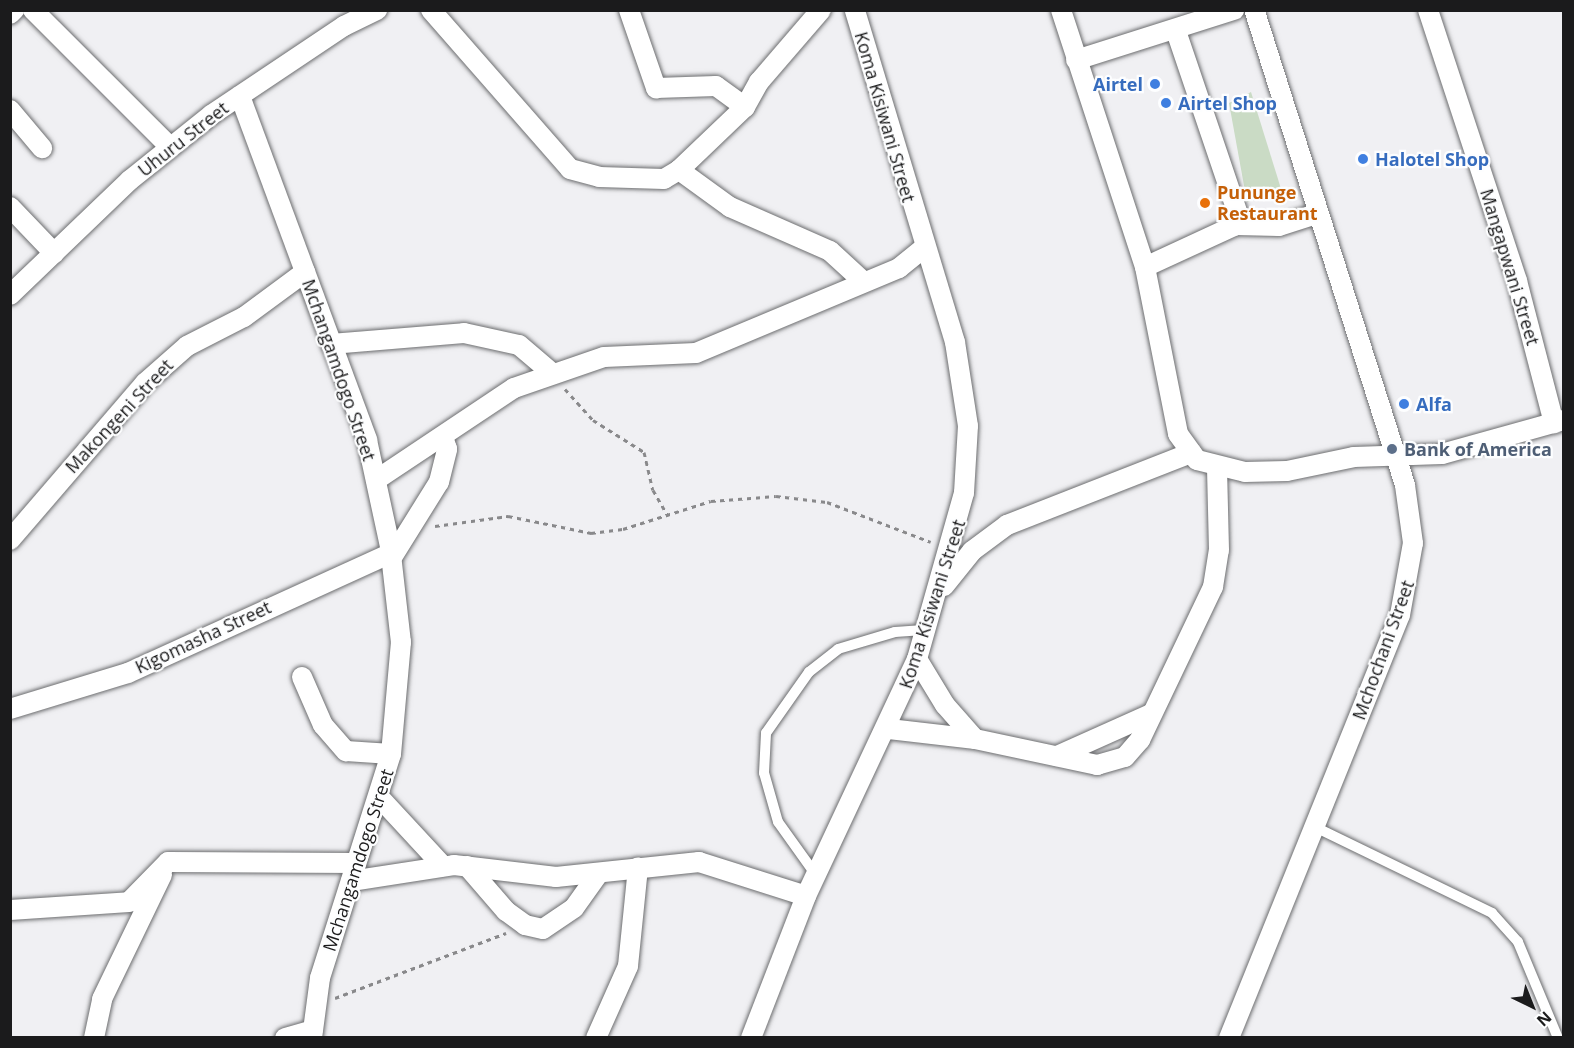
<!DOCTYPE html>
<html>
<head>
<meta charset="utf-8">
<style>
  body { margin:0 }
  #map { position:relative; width:1574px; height:1048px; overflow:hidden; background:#f0f0f3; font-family:"Open Sans",sans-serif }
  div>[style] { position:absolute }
  .green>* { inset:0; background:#cadbc5 }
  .path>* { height:3px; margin-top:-1.5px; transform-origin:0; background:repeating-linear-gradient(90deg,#89898b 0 4.5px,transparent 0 9px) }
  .roads { filter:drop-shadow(0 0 2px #6c6d6f) drop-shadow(0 0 2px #6c6d6f) }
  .lane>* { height:10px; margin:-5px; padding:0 5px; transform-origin:5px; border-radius:5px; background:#fff }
  .street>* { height:20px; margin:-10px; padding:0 10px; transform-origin:10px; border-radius:10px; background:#fff }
  .dots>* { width:16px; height:16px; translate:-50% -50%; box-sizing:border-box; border:3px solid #fdfeff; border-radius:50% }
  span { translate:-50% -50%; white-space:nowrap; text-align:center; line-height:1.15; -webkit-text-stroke:4.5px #fdfeff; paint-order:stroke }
  .shop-label { font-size:18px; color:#366cbe; font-weight:700 }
  .right { translate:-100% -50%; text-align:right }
  .left { translate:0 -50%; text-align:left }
  .street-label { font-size:18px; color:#1b1b1c }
  .food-label { font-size:18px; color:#c56008; font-weight:700 }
  .service-label { font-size:18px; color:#4e5e75; font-weight:700 }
  .frame { position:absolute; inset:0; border:12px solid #1b1b1c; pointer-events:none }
  .north { position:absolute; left:1502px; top:976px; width:60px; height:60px; -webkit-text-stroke:4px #fdfeff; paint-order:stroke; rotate:137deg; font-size:16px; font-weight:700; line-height:24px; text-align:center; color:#1b1b1c }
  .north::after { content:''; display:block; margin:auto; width:21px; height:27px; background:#1b1b1c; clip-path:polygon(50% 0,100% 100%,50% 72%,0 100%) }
</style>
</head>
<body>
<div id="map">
  <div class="green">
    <div style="clip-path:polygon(1251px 92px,1282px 192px,1247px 202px,1229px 103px)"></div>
  </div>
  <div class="path">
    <div style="left:565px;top:389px;width:42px;rotate:47.9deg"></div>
    <div style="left:593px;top:420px;width:60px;rotate:32.1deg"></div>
    <div style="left:644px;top:452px;width:39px;rotate:77deg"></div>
    <div style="left:653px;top:490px;width:30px;rotate:60deg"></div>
    <div style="left:435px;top:526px;width:74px;rotate:-7.8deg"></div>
    <div style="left:508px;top:516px;width:85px;rotate:11.6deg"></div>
    <div style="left:591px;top:533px;width:32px;rotate:-7deg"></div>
    <div style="left:623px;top:529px;width:92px;rotate:-17.7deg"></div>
    <div style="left:711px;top:501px;width:65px;rotate:-4.4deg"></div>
    <div style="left:776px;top:496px;width:51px;rotate:6.7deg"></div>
    <div style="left:827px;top:502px;width:111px;rotate:21deg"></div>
    <div style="left:335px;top:998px;width:183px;rotate:-20.8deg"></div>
  </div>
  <div class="roads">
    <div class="lane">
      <div style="left:1315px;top:827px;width:197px;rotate:25.9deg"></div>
      <div style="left:1492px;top:913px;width:39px;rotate:48deg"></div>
      <div style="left:1518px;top:942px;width:104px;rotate:67.4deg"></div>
      <div style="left:816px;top:875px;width:65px;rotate:-125.6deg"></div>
      <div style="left:778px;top:822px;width:51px;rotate:-105.9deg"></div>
      <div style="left:764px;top:773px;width:40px;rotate:-87.1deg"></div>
      <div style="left:766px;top:733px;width:75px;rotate:-54.8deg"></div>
      <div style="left:809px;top:672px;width:37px;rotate:-38deg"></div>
      <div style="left:838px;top:649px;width:59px;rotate:-16.6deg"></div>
      <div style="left:895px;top:632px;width:32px;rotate:-4deg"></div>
    </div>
    <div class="street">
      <div style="left:33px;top:10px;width:194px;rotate:45deg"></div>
      <div style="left:431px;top:10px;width:211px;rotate:48.8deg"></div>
      <div style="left:570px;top:169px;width:30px;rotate:15deg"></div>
      <div style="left:599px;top:177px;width:65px;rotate:1.8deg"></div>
      <div style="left:664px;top:179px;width:17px;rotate:-31deg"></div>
      <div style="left:679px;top:170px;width:63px;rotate:36deg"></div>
      <div style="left:730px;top:207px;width:109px;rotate:23.7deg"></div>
      <div style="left:830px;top:251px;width:46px;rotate:42.4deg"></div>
      <div style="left:629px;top:10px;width:83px;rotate:70.9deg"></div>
      <div style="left:656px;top:88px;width:60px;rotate:-1.9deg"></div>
      <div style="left:716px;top:86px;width:36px;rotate:36deg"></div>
      <div style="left:1061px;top:10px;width:270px;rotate:71.9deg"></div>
      <div style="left:1145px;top:267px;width:170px;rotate:78.8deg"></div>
      <div style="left:1178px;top:434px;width:32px;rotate:54deg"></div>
      <div style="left:1197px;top:460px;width:49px;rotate:14deg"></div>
      <div style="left:1245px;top:472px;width:42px;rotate:-1.4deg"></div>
      <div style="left:1287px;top:471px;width:68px;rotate:-11.8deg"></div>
      <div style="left:1354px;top:457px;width:88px;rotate:-2deg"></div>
      <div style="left:1442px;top:454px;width:127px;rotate:-15.6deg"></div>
      <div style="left:1428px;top:10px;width:285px;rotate:71.8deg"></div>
      <div style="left:1517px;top:281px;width:147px;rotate:75.4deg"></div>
      <div style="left:10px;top:14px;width:6px;rotate:-45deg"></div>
      <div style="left:1176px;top:31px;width:196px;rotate:71.3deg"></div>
      <div style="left:1239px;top:217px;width:9px;rotate:111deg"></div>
      <div style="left:1076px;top:60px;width:166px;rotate:-17.6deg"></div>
      <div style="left:240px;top:96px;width:367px;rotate:69.7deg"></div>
      <div style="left:367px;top:440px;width:108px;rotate:77.8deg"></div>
      <div style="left:390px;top:546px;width:97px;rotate:83.5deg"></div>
      <div style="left:401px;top:642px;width:112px;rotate:95.1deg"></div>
      <div style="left:391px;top:754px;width:235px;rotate:107.6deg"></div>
      <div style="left:320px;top:978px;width:61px;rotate:97.6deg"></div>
      <div style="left:10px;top:110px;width:50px;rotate:49.9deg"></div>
      <div style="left:679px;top:170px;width:91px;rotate:-43.7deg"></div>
      <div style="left:745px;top:107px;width:29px;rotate:-61deg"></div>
      <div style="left:759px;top:82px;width:95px;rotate:-49.3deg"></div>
      <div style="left:10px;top:207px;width:64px;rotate:46.3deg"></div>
      <div style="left:1145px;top:267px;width:100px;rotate:-24.8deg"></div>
      <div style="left:1236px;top:225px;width:43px;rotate:1.3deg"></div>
      <div style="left:1279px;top:226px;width:40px;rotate:-18deg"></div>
      <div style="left:10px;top:295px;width:166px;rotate:-43.8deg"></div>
      <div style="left:130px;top:180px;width:104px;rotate:-38.7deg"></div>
      <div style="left:211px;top:115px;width:160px;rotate:-33.8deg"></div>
      <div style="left:344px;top:26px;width:37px;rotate:-26deg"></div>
      <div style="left:331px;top:344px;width:133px;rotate:-4.7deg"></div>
      <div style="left:464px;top:333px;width:56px;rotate:12.3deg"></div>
      <div style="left:519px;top:345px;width:43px;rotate:40.3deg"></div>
      <div style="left:376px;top:480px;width:166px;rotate:-33.7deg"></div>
      <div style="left:514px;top:388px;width:95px;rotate:-19deg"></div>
      <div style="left:604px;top:357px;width:92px;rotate:-2.5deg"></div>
      <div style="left:696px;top:353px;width:220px;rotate:-22.7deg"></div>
      <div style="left:899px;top:268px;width:33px;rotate:-39deg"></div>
      <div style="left:10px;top:540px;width:207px;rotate:-49.3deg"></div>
      <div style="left:145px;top:383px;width:56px;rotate:-41.4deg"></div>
      <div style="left:187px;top:346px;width:64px;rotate:-27deg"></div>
      <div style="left:244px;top:317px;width:76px;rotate:-36.4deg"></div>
      <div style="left:391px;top:559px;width:91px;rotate:-58.1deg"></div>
      <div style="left:439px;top:482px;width:34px;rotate:-76deg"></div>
      <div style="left:447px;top:449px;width:13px;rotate:-108deg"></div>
      <div style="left:944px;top:586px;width:45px;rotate:-51.3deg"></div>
      <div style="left:972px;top:551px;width:44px;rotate:-36.6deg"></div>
      <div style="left:1007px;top:525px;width:198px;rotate:-21.4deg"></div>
      <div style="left:917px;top:659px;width:54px;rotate:58.7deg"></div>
      <div style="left:945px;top:705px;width:45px;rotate:48.6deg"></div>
      <div style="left:302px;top:677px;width:52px;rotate:66.4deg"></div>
      <div style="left:323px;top:725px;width:35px;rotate:49deg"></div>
      <div style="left:346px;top:751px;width:45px;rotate:3.8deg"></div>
      <div style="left:10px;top:709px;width:123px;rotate:-17deg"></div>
      <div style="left:128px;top:673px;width:289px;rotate:-24.5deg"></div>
      <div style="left:889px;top:729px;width:87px;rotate:6.6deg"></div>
      <div style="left:975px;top:739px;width:125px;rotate:12deg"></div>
      <div style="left:1097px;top:765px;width:29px;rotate:-16deg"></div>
      <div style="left:1125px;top:757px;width:23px;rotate:-49deg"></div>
      <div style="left:1140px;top:740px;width:170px;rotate:-64.5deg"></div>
      <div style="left:1213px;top:587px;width:37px;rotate:-81deg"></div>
      <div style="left:1219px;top:550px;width:82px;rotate:-91.4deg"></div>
      <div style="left:1057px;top:756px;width:103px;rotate:-24.1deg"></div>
      <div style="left:380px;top:798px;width:93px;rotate:47.2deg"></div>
      <div style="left:467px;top:866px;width:60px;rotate:49.1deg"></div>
      <div style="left:506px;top:911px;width:24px;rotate:36deg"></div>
      <div style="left:525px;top:925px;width:18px;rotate:13deg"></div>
      <div style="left:543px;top:929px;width:37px;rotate:-34deg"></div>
      <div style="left:574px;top:908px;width:43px;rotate:-54.5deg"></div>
      <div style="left:351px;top:881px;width:104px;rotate:-8.8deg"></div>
      <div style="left:454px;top:865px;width:103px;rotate:6.7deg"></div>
      <div style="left:556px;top:877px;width:144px;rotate:-6deg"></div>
      <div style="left:699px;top:862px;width:112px;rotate:17.6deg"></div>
      <div style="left:10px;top:910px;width:119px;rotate:-3.8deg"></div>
      <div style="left:129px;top:902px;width:56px;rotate:-45.7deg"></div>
      <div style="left:168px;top:862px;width:188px;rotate:0.3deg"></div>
      <div style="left:94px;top:1038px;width:40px;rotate:-78deg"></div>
      <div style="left:102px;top:999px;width:138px;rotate:-64.2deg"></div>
      <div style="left:285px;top:1038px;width:29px;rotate:-16deg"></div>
      <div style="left:596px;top:1038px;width:79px;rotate:-66deg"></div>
      <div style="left:628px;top:966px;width:99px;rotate:-84.2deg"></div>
      <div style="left:751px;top:1038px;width:152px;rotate:-68.8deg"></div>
      <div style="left:806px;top:896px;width:262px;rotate:-64.9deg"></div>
      <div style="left:917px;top:659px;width:173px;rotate:-74.2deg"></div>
      <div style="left:964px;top:493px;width:67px;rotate:-86.6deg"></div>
      <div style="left:968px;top:426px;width:85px;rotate:-98.8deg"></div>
      <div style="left:955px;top:342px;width:347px;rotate:-106.8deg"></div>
      <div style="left:1229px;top:1038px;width:456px;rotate:-68deg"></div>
      <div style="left:1400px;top:615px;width:73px;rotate:-79.8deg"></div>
      <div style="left:1413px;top:543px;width:59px;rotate:-97.9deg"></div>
      <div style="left:1405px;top:485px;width:498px;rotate:-107.6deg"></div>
    </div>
  </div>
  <div class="dots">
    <div style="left:1155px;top:84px;background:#3f7fe0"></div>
    <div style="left:1166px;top:103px;background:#3f7fe0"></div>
    <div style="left:1363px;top:159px;background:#3f7fe0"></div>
    <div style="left:1205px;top:203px;background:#e8710a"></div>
    <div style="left:1404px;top:404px;background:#3f7fe0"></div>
    <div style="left:1392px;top:449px;background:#5c6f8a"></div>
  </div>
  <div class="shop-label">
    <span class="right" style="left:1143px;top:84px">Airtel</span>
    <span class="left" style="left:1178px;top:103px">Airtel Shop</span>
    <span class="left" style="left:1375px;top:159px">Halotel Shop</span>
    <span class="left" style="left:1416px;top:404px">Alfa</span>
  </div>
  <div class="street-label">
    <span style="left:885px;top:117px;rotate:74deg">Koma Kisiwani Street</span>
    <span style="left:183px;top:139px;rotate:-38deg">Uhuru Street</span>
    <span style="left:1510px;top:267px;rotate:73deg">Mangapwani Street</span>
    <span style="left:339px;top:370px;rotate:71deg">Mchangamdogo Street</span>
    <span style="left:119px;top:416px;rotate:-47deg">Makongeni Street</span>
    <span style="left:932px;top:604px;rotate:-72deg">Koma Kisiwani Street</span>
    <span style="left:203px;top:637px;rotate:-25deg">Kigomasha Street</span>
    <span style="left:1383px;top:650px;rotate:-70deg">Mchochani Street</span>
    <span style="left:358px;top:860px;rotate:-72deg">Mchangamdogo Street</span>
  </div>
  <div class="food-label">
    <span class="left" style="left:1217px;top:203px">Pununge<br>Restaurant</span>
  </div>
  <div class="service-label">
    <span class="left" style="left:1404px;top:449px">Bank of America</span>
  </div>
  <div class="frame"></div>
  <div class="north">N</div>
</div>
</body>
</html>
